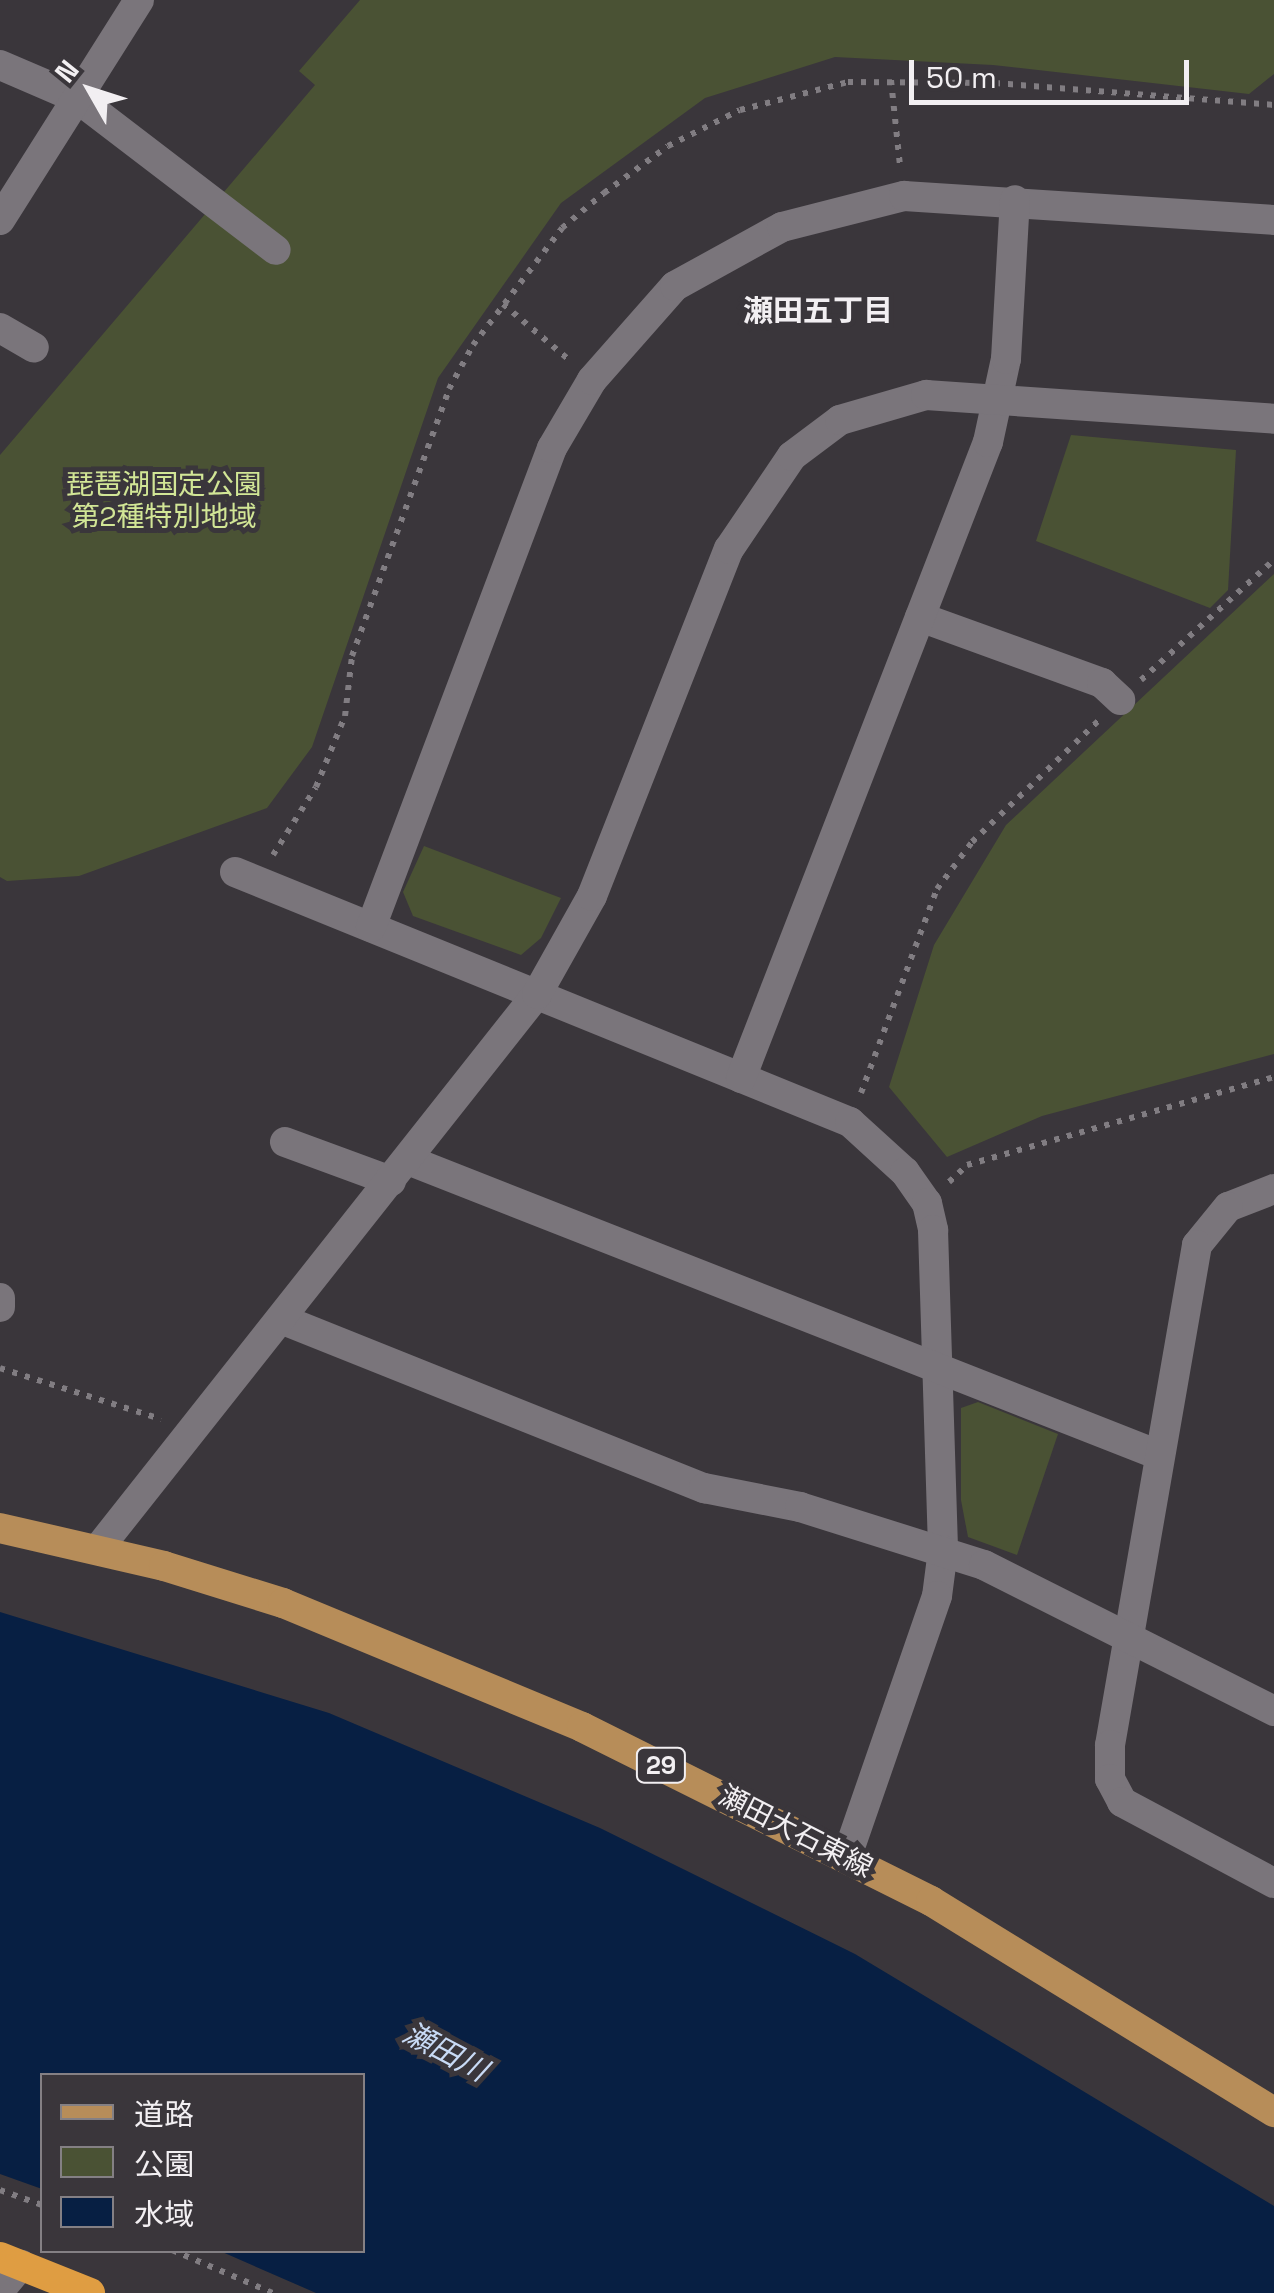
<!DOCTYPE html>
<html>
<head>
<meta charset="utf-8">
<style>
  body { margin:0 }
  #map { position:relative; width:1274px; height:2293px; overflow:hidden; background:#3a363b; font-family:"Space Grotesk","Noto Sans JP",sans-serif }
  div>[style] { position:absolute }
  .green>* { inset:0; background:#4a5234 }
  .water>* { inset:0; background:#071f43 }
  .path>* { height:6px; margin-top:-3px; transform-origin:0; background:repeating-linear-gradient(90deg,#817d82 0 5px,transparent 0 13px) }
  .minor>* { height:30px; margin:-15px; padding:0 15px; transform-origin:15px; border-radius:15px; background:#7a757b }
  .major>* { height:30px; margin:-15px; padding:0 15px; transform-origin:15px; border-radius:15px; background:#b78d59 }
  .highway>* { height:30px; margin:-15px; padding:0 15px; transform-origin:15px; border-radius:15px; background:#df9d42 }
  span { translate:-50% -50%; white-space:nowrap; text-align:center; line-height:1.15; -webkit-text-stroke:10px #3a363b; paint-order:stroke }
  .shield-label span { padding:2px 8px; background:#3a363b; border:2px solid; border-radius:8px; -webkit-text-stroke-width:0 }
  .shield-label { font-size:25px; color:#f2eff2; font-weight:700 }
  .park-label { font-size:28px; color:#d2e696 }
  .street-label { font-size:28px; color:#f2eff2 }
  .neighbourhood-label { font-size:30px; color:#f2eff2; font-weight:700 }
  .water-label { font-size:30px; color:#c8daf5; font-style:italic }
  .legend { position:absolute; left:40px; top:2073px; width:325px; height:180px; box-sizing:border-box; background:#3a363b; border:2px solid #848084; margin:0; padding:12px 18px; list-style:none; font-size:30px; color:#f2eff2 }
  .legend li { display:flex; align-items:center; gap:20px; height:50px }
  .legend b { width:50px; border:2px solid #848084 }
  .north { position:absolute; left:40px; top:40px; width:100px; height:100px; -webkit-text-stroke:8px #3a363b; paint-order:stroke; rotate:309deg; font-size:28px; font-weight:700; line-height:40px; text-align:center; color:#f2eff2 }
  .north::after { content:''; display:block; margin:auto; width:35px; height:45px; background:#f2eff2; clip-path:polygon(50% 0,100% 100%,50% 72%,0 100%) }
  .scale { position:absolute; left:909px; top:60px; width:280px; height:45px; box-sizing:border-box; border:5px solid #f2eff2; border-top:0; padding-left:12px; font-size:30px; line-height:35px; white-space:nowrap; color:#f2eff2; -webkit-text-stroke:8px #3a363b; paint-order:stroke }
</style>
</head>
<body>
<div id="map">
  <div class="green">
    <div style="clip-path:polygon(360px 0,1274px 0,1274px 74px,1249px 94px,993px 65px,835px 57px,705px 98px,561px 203px,438px 378px,312px 747px,267px 808px,79px 876px,7px 881px,0 877px,0 455px,315px 85px,299px 71px)"></div>
    <div style="clip-path:polygon(1071px 435px,1236px 450px,1228px 590px,1210px 608px,1036px 541px)"></div>
    <div style="clip-path:polygon(1274px 574px,1274px 1054px,1042px 1116px,947px 1157px,889px 1087px,934px 945px,1006px 825px)"></div>
    <div style="clip-path:polygon(424px 846px,561px 898px,541px 938px,521px 955px,413px 916px,403px 892px)"></div>
    <div style="clip-path:polygon(978px 1402px,1058px 1434px,1017px 1555px,968px 1537px,961px 1500px,961px 1408px)"></div>
  </div>
  <div class="water">
    <div style="clip-path:polygon(0 1612px,329px 1713px,600px 1828px,855px 1954px,1274px 2206px,1274px 2293px,316px 2293px,220px 2251px,362px 2250px,362px 2076px,42px 2076px,42px 2189px,0 2174px)"></div>
  </div>
  <div class="path">
    <div style="left:891px;top:80px;width:85px;rotate:84deg"></div>
    <div style="left:503px;top:304px;width:84px;rotate:40.2deg"></div>
    <div style="left:1141px;top:680px;width:179px;rotate:-42.1deg"></div>
    <div style="left:273px;top:855px;width:80px;rotate:-57.7deg"></div>
    <div style="left:316px;top:787px;width:77px;rotate:-67.8deg"></div>
    <div style="left:345px;top:716px;width:60px;rotate:-83.3deg"></div>
    <div style="left:352px;top:656px;width:284px;rotate:-70deg"></div>
    <div style="left:449px;top:389px;width:50px;rotate:-61.4deg"></div>
    <div style="left:473px;top:345px;width:147px;rotate:-52.7deg"></div>
    <div style="left:562px;top:228px;width:55px;rotate:-39.8deg"></div>
    <div style="left:604px;top:193px;width:79px;rotate:-36.3deg"></div>
    <div style="left:668px;top:146px;width:80px;rotate:-26.6deg"></div>
    <div style="left:740px;top:110px;width:112px;rotate:-14.5deg"></div>
    <div style="left:848px;top:82px;width:147px;rotate:0.4deg"></div>
    <div style="left:995px;top:83px;width:280px;rotate:4.5deg"></div>
    <div style="left:861px;top:1093px;width:218px;rotate:-69.6deg"></div>
    <div style="left:937px;top:889px;width:59px;rotate:-53.3deg"></div>
    <div style="left:972px;top:842px;width:176px;rotate:-43.8deg"></div>
    <div style="left:949px;top:1182px;width:25px;rotate:-43deg"></div>
    <div style="left:967px;top:1165px;width:319px;rotate:-16deg"></div>
    <div style="left:0;top:1368px;width:169px;rotate:17.6deg"></div>
    <div style="left:0;top:2190px;width:45px;rotate:19.7deg"></div>
    <div style="left:172px;top:2250px;width:110px;rotate:23.1deg"></div>
  </div>
  <div class="minor">
    <div style="left:0;top:65px;width:84px;rotate:23.2deg"></div>
    <div style="left:77px;top:98px;width:250px;rotate:37.4deg"></div>
    <div style="left:0;top:220px;width:260px;rotate:-57.7deg"></div>
    <div style="left:0;top:328px;width:39px;rotate:30deg"></div>
    <div style="left:920px;top:617px;width:194px;rotate:19.9deg"></div>
    <div style="left:1102px;top:683px;width:25px;rotate:43deg"></div>
    <div style="left:235px;top:872px;width:664px;rotate:22.12deg"></div>
    <div style="left:850px;top:1122px;width:74px;rotate:42.3deg"></div>
    <div style="left:905px;top:1172px;width:38px;rotate:55deg"></div>
    <div style="left:927px;top:1203px;width:28px;rotate:77deg"></div>
    <div style="left:933px;top:1230px;width:320px;rotate:88.2deg"></div>
    <div style="left:943px;top:1550px;width:46px;rotate:97.4deg"></div>
    <div style="left:937px;top:1596px;width:275px;rotate:109.1deg"></div>
    <div style="left:371px;top:927px;width:512px;rotate:-69.3deg"></div>
    <div style="left:552px;top:448px;width:79px;rotate:-59.5deg"></div>
    <div style="left:592px;top:380px;width:125px;rotate:-48.6deg"></div>
    <div style="left:675px;top:286px;width:122px;rotate:-28.9deg"></div>
    <div style="left:782px;top:227px;width:126px;rotate:-14.3deg"></div>
    <div style="left:904px;top:196px;width:371px;rotate:3.7deg"></div>
    <div style="left:741px;top:1078px;width:682px;rotate:-68.78deg"></div>
    <div style="left:988px;top:442px;width:85px;rotate:-77.8deg"></div>
    <div style="left:1006px;top:359px;width:159px;rotate:-86.8deg"></div>
    <div style="left:285px;top:1142px;width:113px;rotate:20.2deg"></div>
    <div style="left:408px;top:1160px;width:807px;rotate:21.45deg"></div>
    <div style="left:1274px;top:1189px;width:49px;rotate:158.6deg"></div>
    <div style="left:1228px;top:1207px;width:49px;rotate:129.2deg"></div>
    <div style="left:1197px;top:1245px;width:508px;rotate:99.87deg"></div>
    <div style="left:1110px;top:1745px;width:34px;rotate:90deg"></div>
    <div style="left:1110px;top:1779px;width:26px;rotate:62deg"></div>
    <div style="left:1122px;top:1802px;width:172px;rotate:28.1deg"></div>
    <div style="left:0;top:1298px;width:9px;rotate:90deg"></div>
    <div style="left:281px;top:1319px;width:456px;rotate:21.8deg"></div>
    <div style="left:704px;top:1488px;width:98px;rotate:11.2deg"></div>
    <div style="left:800px;top:1507px;width:193px;rotate:17.5deg"></div>
    <div style="left:984px;top:1565px;width:325px;rotate:26.7deg"></div>
    <div style="left:98px;top:1549px;width:708px;rotate:-51.66deg"></div>
    <div style="left:537px;top:994px;width:112px;rotate:-60.7deg"></div>
    <div style="left:592px;top:896px;width:373px;rotate:-68.5deg"></div>
    <div style="left:729px;top:549px;width:112px;rotate:-55.9deg"></div>
    <div style="left:792px;top:456px;width:60px;rotate:-36.9deg"></div>
    <div style="left:840px;top:420px;width:90px;rotate:-16.2deg"></div>
    <div style="left:926px;top:395px;width:349px;rotate:3.9deg"></div>
    <div style="left:0;top:2290px;width:33px;rotate:-50deg"></div>
  </div>
  <div class="major">
    <div style="left:0;top:1528px;width:168px;rotate:13deg"></div>
    <div style="left:164px;top:1566px;width:125px;rotate:17.3deg"></div>
    <div style="left:283px;top:1603px;width:324px;rotate:22.5deg"></div>
    <div style="left:582px;top:1727px;width:390px;rotate:26.5deg"></div>
    <div style="left:931px;top:1901px;width:403px;rotate:31.6deg"></div>
  </div>
  <div class="highway">
    <div style="left:0;top:2257px;width:97px;rotate:21.8deg"></div>
  </div>
  <div class="shield-label">
    <span style="left:661px;top:1765px">29</span>
  </div>
  <div class="park-label">
    <span style="left:164px;top:500px">琵琶湖国定公園<br>第2種特別地域</span>
  </div>
  <div class="street-label">
    <span style="left:796px;top:1831px;rotate:27deg">瀬田大石東線</span>
  </div>
  <div class="neighbourhood-label">
    <span style="left:818px;top:311px">瀬田五丁目</span>
  </div>
  <div class="water-label">
    <span style="left:445px;top:2052px;rotate:28deg">瀬田川</span>
  </div>
  <ul class="legend">
  <li><b style="height:12px;background:#b78d59"></b>道路</li>
  <li><b style="height:28px;background:#4a5234"></b>公園</li>
  <li><b style="height:28px;background:#071f43"></b>水域</li>
  </ul>
  <div class="north">N</div>
  <div class="scale">50 m</div>
</div>
</body>
</html>
